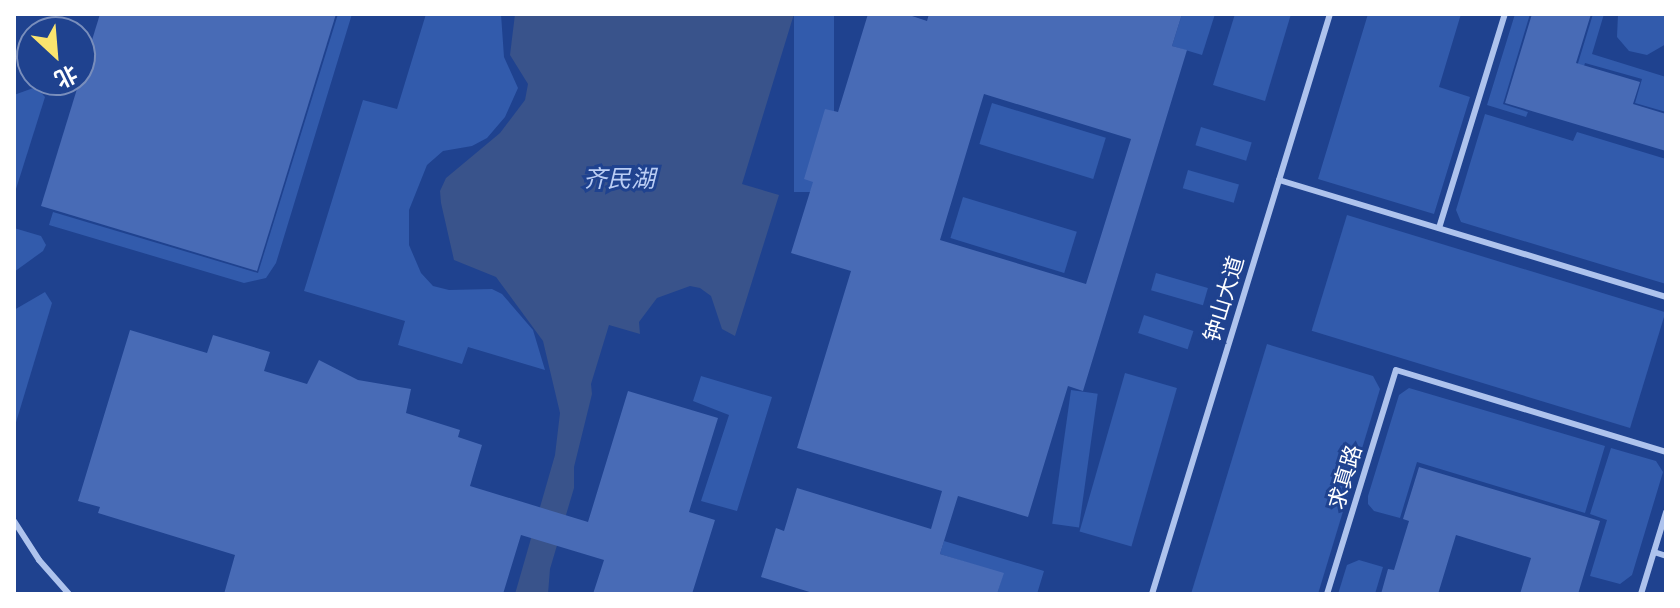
<!DOCTYPE html>
<html>
<head>
<meta charset="utf-8">
<style>
  body { margin:0 }
  #map { position:relative; width:1680px; height:608px; overflow:hidden; background:#1f428f; font-family:Helvetica,"Noto Sans SC",sans-serif }
  div>[style] { position:absolute }
  .green>* { inset:0; background:#325bac; transform-origin:0 0 }
  .water>* { inset:0; background:#39538b }
  .building>* { inset:0; background:#486bb6 }
  .service>* { height:6px; margin:-3px; padding:0 3px; transform-origin:3px; border-radius:3px; background:#aec3ed }
  span { translate:-50% -50%; white-space:nowrap; text-align:center; line-height:1.15; -webkit-text-stroke:6px #1f428f; paint-order:stroke }
  .street-label { font-size:22px; color:#fff }
  .water-label { font-size:24px; color:#bacdf4; font-style:italic }
  .frame { position:absolute; inset:0; border:16px solid #fff; pointer-events:none }
  .north { position:absolute; left:16px; top:16px; width:80px; height:80px; box-sizing:border-box; background:#1f428f; border:2px solid #798ebc; border-radius:50%; rotate:154deg; font-size:22px; font-weight:700; line-height:32px; text-align:center; color:#fff }
  .north::after { content:''; display:block; margin:auto; width:28px; height:36px; background:#fbe46e; clip-path:polygon(50% 0,100% 100%,50% 72%,0 100%) }
</style>
</head>
<body>
<div id="map">
  <div class="green">
    <div style="clip-path:polygon(338px 14px,352px 14px,276px 263px,266px 278px,244px 283px,49px 225px,53px 212px,258px 273px)"></div>
    <div style="clip-path:polygon(426px 14px,501px 14px,504px 57px,518px 88px,505px 117px,487px 138px,472px 146px,443px 151px,427px 165px,409px 210px,409px 245px,421px 273px,433px 286px,449px 290px,492px 289px,502px 294px,533px 330px,545px 370px,468px 347px,462px 364px,398px 345px,405px 321px,304px 291px,363px 100px,397px 109px)"></div>
    <div style="left:794px;top:14px;width:40px;height:178px"></div>
    <div style="clip-path:polygon(1182px 14px,1215px 14px,1202px 55px,1172px 46px)"></div>
    <div style="clip-path:polygon(1235px 14px,1291px 14px,1265px 101px,1213px 85px)"></div>
    <div style="clip-path:polygon(1368px 14px,1461px 14px,1439px 87px,1470px 97px,1434px 214px,1318px 179px)"></div>
    <div style="clip-path:polygon(1515px 14px,1530px 14px,1503px 104px,1528px 112px,1526px 117px,1487px 105px)"></div>
    <div style="clip-path:polygon(1593px 14px,1604px 14px,1592px 54px,1666px 77px,1666px 112px,1635px 103px,1642px 79px,1585px 63px,1581px 75px,1575px 73px)"></div>
    <div style="clip-path:polygon(1618px 14px,1666px 14px,1666px 44px,1647px 55px,1629px 51px,1617px 37px)"></div>
    <div style="clip-path:polygon(36px 87px,45px 97px,16px 189px,14px 95px)"></div>
    <div style="left:992px;top:103px;width:119px;height:43px;rotate:17deg"></div>
    <div style="clip-path:polygon(1485px 114px,1573px 141px,1577px 132px,1666px 159px,1666px 284px,1461px 222px,1456px 210px)"></div>
    <div style="left:1201px;top:127px;width:53px;height:19px;rotate:17deg"></div>
    <div style="left:1188px;top:170px;width:53px;height:19px;rotate:16deg"></div>
    <div style="left:963px;top:197px;width:119px;height:43px;rotate:17deg"></div>
    <div style="left:1347px;top:215px;width:333px;height:121px;rotate:17deg"></div>
    <div style="clip-path:polygon(14px 228px,41px 236px,46px 245px,43px 251px,14px 272px)"></div>
    <div style="left:1156px;top:273px;width:54px;height:18px;rotate:16deg"></div>
    <div style="clip-path:polygon(45px 292px,52px 303px,14px 429px,14px 310px)"></div>
    <div style="left:1144px;top:315px;width:52px;height:19px;rotate:18deg"></div>
    <div style="clip-path:polygon(1267px 344px,1373px 376px,1380px 389px,1318px 594px,1191px 594px)"></div>
    <div style="left:1125px;top:373px;width:54px;height:165px;rotate:16deg"></div>
    <div style="clip-path:polygon(701px 376px,772px 397px,737px 511px,701px 501px,729px 415px,693px 401px)"></div>
    <div style="clip-path:polygon(1409px 388px,1605px 446px,1585px 513px,1417px 462px,1400px 518px,1374px 511px,1368px 504px,1368px 496px,1399px 395px)"></div>
    <div style="left:1071px;top:390px;width:27px;height:135px;rotate:8deg"></div>
    <div style="clip-path:polygon(1611px 448px,1656px 461px,1663px 472px,1632px 575px,1620px 584px,1590px 576px,1607px 520px,1590px 514px)"></div>
    <div style="clip-path:polygon(944px 541px,1044px 571px,1037px 594px,997px 594px,1003px 574px,940px 554px)"></div>
    <div style="clip-path:polygon(1359px 560px,1383px 567px,1375px 594px,1338px 594px,1347px 565px)"></div>
  </div>
  <div class="water">
    <div style="clip-path:polygon(515px 14px,794px 14px,742px 184px,779px 195px,735px 336px,722px 329px,711px 296px,700px 288px,690px 286px,657px 298px,639px 322px,640px 334px,609px 325px,591px 384px,592px 394px,574px 467px,574px 488px,550px 569px,548px 594px,515px 594px,555px 455px,560px 413px,543px 341px,496px 277px,454px 260px,441px 203px,440px 191px,446px 178px,500px 133px,525px 100px,528px 84px,510px 55px)"></div>
  </div>
  <div class="building">
    <div style="clip-path:polygon(100px 14px,336px 14px,257px 271px,41px 206px)"></div>
    <div style="clip-path:polygon(evenodd,868px 14px,906px 14px,927px 21px,929px 14px,1182px 14px,1172px 46px,1187px 50px,1083px 391px,1068px 386px,1028px 517px,958px 496px,940px 554px,1004px 573px,997px 594px,816px 594px,761px 577px,776px 528px,784px 531px,797px 488px,931px 529px,942px 491px,797px 448px,851px 271px,791px 253px,813px 182px,804px 179px,825px 109px,838px 112px,868px 14px,984px 94px,1131px 139px,1086px 284px,940px 240px,984px 94px)"></div>
    <div style="clip-path:polygon(1532px 14px,1591px 14px,1576px 63px,1640px 82px,1633px 104px,1666px 114px,1666px 151px,1505px 103px)"></div>
    <div style="clip-path:polygon(130px 330px,207px 353px,213px 335px,270px 352px,264px 371px,307px 384px,319px 360px,358px 380px,411px 389px,406px 413px,460px 430px,458px 437px,482px 445px,470px 486px,588px 522px,628px 391px,718px 418px,689px 512px,715px 520px,692px 594px,593px 594px,604px 560px,521px 535px,503px 594px,224px 594px,235px 555px,98px 513px,100px 507px,78px 501px)"></div>
    <div style="clip-path:polygon(1419px 467px,1600px 521px,1578px 594px,1520px 594px,1531px 558px,1456px 535px,1438px 594px,1381px 594px,1388px 569px,1394px 570px,1409px 521px,1403px 519px)"></div>
  </div>
  <div class="service">
    <div style="left:1279px;top:180px;width:404px;rotate:16.8deg"></div>
    <div style="left:1439px;top:228px;width:224px;rotate:-72.9deg"></div>
    <div style="left:14px;top:521px;width:46px;rotate:57.3deg"></div>
    <div style="left:39px;top:560px;width:45px;rotate:48.6deg"></div>
    <div style="left:1654px;top:552px;width:13px;rotate:18deg"></div>
    <div style="left:1152px;top:594px;width:607px;rotate:-72.94deg"></div>
    <div style="left:1327px;top:594px;width:234px;rotate:-72.9deg"></div>
    <div style="left:1396px;top:370px;width:282px;rotate:16.9deg"></div>
    <div style="left:1641px;top:594px;width:86px;rotate:-73deg"></div>
  </div>
  <div class="street-label">
    <span style="left:1224px;top:299px;rotate:-73deg">钟山大道</span>
    <span style="left:1345px;top:477px;rotate:-73deg">求真路</span>
  </div>
  <div class="water-label">
    <span style="left:619px;top:179px">齐民湖</span>
  </div>
  <div class="frame"></div>
  <div class="north">北</div>
</div>
</body>
</html>
